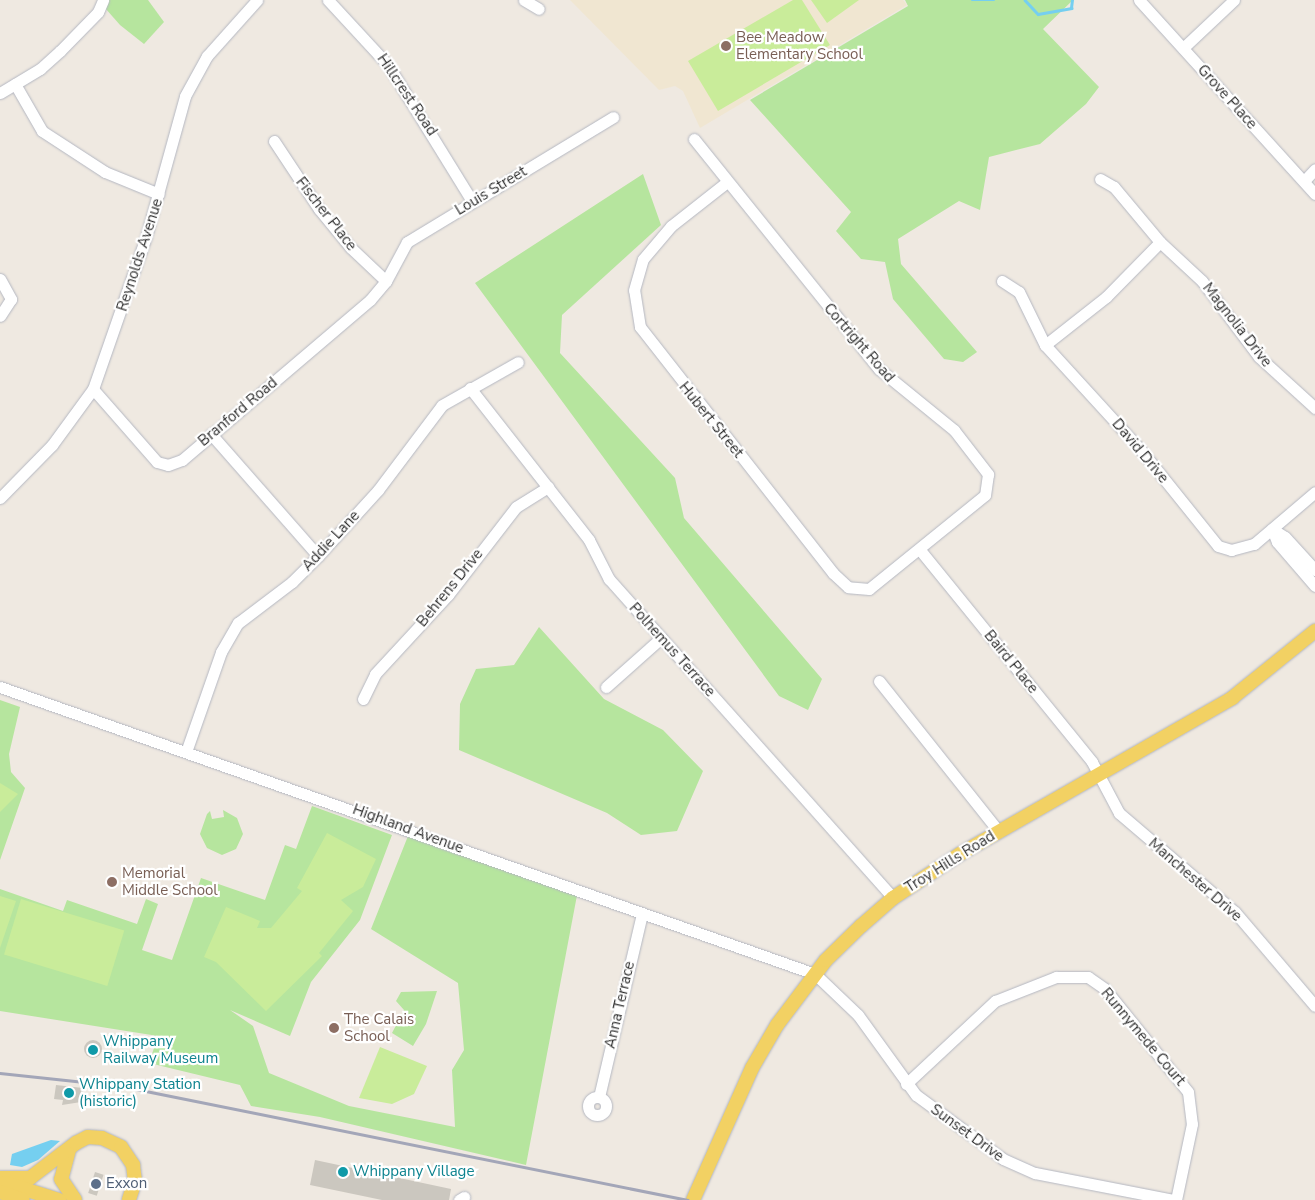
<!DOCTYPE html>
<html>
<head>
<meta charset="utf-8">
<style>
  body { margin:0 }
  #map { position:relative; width:1315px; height:1200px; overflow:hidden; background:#efe9e1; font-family:"Nunito Sans",sans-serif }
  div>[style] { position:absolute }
  .education>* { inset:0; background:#f0e6d1 }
  .green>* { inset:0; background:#b6e59e }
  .pitch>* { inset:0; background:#c9ec9a; transform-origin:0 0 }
  .water>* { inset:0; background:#75cff0 }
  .stream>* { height:2.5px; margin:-1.25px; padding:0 1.25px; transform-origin:1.25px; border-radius:1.25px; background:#75cff0 }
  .building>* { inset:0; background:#cbc7bf; transform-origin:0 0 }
  .round { border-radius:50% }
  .roads { filter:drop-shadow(0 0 1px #b4b7c1) drop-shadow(0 0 1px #b4b7c1) }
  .minor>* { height:11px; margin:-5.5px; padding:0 5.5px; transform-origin:5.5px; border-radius:5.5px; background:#fff }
  .minor>.ring { margin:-5.5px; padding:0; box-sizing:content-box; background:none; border:11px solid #fff; border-radius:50% }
  .major>* { height:14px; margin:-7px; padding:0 7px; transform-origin:7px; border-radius:7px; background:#f2d163 }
  .rail>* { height:2.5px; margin:-1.25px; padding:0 1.25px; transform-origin:1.25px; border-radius:1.25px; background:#a3a6b8 }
  .dots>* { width:14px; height:14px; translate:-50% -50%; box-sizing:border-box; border:2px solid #fff; border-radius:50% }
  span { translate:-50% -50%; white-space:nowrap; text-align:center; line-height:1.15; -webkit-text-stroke:4.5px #fff; paint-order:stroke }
  .education-label { font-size:15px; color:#785e54 }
  .left { translate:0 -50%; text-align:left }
  .street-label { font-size:15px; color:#2e2e2e }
  .culture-label { font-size:15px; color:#0d838f }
  .service-label { font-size:15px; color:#4e5e75 }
</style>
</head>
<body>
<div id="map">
  <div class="education">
    <div style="clip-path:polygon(570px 0,903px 0,907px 5px,700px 128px,683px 91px,675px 86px,659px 90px)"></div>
  </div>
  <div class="green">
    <div style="clip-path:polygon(98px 0,148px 0,164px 22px,144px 44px,120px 25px)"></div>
    <div style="clip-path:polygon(905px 0,1073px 0,1043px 29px,1099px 87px,1086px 104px,1040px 144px,989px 157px,980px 210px,959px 201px,898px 239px,901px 264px,977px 352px,963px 362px,944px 359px,893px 299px,885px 262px,861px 259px,836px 231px,851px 212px,750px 100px,908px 6px)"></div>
    <div style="clip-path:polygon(643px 174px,661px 225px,562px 315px,560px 353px,675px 478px,684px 518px,822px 679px,808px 710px,779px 696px,475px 283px)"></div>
    <div style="clip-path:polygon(539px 627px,604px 699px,663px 730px,703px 771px,677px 831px,641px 835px,607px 813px,459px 750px,460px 704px,476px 669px,514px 665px)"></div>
    <div style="clip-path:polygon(0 700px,20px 707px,9px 754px,11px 772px,25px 788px,0 860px)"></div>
    <div style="clip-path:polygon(312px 806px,392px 835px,360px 920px,311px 982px,290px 1036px,230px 1010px,253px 1026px,269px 1073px,349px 1106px,455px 1127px,452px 1070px,464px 1050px,458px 983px,371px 929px,410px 831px,578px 890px,526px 1165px,320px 1117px,251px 1106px,240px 1085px,149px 1063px,158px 1036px,0 1011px,0 889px,63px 911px,67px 900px,137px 924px,146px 899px,158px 904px,142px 950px,172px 960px,201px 878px,265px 900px,285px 845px,296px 849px)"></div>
    <div style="clip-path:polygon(223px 810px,237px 818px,243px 834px,236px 849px,222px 855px,207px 848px,200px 834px,207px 814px,210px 811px,212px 819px,224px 817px)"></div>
    <div style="clip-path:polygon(437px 991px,426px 1024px,413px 1046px,392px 1033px,404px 1010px,396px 1001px,401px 992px)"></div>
  </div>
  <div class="pitch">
    <div style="clip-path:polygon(793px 0,802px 0,830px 45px,718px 111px,688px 61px)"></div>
    <div style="clip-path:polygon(811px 0,859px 0,827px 23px)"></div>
    <div style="clip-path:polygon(0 783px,18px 794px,0 812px)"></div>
    <div style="clip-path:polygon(327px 833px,376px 859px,363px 887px,341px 900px,353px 911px,319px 953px,322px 956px,266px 1011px,216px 962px,204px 957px,226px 907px,260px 921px,257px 928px,271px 928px,302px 891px,297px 888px)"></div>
    <div style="clip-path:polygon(0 896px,16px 901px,0 948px)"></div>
    <div style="left:21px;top:899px;width:108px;height:58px;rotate:17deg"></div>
    <div style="clip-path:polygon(380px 1047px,427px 1066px,414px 1094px,392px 1104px,359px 1098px)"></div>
  </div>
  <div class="water">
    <div style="clip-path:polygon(51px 1140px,60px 1141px,38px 1160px,22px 1167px,10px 1165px,12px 1154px)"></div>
  </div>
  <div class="stream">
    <div style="left:972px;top:0;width:22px"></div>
    <div style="left:1025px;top:0;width:19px;rotate:47deg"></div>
    <div style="left:1038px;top:14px;width:34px;rotate:-10deg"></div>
    <div style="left:1071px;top:8px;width:8px;rotate:-83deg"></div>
  </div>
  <div class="building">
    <div class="round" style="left:84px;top:1040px;width:18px;height:18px"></div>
    <div style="clip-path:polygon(56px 1085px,83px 1088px,81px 1102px,62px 1105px,63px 1100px,54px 1099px)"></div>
    <div style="clip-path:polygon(315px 1160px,451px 1189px,449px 1200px,382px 1200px,310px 1185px)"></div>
    <div style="left:95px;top:1172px;width:9px;height:22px;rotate:18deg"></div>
  </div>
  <div class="roads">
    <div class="minor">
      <div style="left:328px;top:0;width:88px;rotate:47.3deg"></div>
      <div style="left:388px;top:65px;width:160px;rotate:58.3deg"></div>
      <div style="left:524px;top:0;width:17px;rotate:31deg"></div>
      <div style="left:1139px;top:0;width:262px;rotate:47.8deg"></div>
      <div style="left:1183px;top:48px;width:70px;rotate:-43.3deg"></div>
      <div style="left:15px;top:84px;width:54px;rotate:60.1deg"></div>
      <div style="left:42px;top:131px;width:75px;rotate:33.1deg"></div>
      <div style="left:105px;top:172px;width:58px;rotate:22.2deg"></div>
      <div style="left:0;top:93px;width:47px;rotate:-31deg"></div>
      <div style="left:40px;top:69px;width:27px;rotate:-42deg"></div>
      <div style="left:60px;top:51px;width:54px;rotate:-45.7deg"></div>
      <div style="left:98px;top:12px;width:13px;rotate:-67deg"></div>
      <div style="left:694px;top:139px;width:295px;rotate:51.2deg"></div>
      <div style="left:879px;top:369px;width:97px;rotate:39.1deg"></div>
      <div style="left:954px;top:430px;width:56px;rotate:52.3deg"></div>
      <div style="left:988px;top:474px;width:21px;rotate:98deg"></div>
      <div style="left:985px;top:495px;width:149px;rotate:141deg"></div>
      <div style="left:869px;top:589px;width:21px;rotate:-175deg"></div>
      <div style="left:848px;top:587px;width:21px;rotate:-137deg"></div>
      <div style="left:833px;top:573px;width:313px;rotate:-128.1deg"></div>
      <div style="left:640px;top:327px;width:37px;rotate:-99deg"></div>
      <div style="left:634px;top:290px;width:32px;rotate:-74deg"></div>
      <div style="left:643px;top:259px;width:43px;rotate:-49.7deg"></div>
      <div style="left:671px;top:226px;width:71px;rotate:-38.2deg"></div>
      <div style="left:274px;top:141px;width:82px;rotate:56.5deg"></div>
      <div style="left:319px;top:209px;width:50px;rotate:50.6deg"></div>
      <div style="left:351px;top:248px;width:48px;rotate:43.3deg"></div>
      <div style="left:1304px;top:181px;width:16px;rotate:-47deg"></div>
      <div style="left:1160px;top:242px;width:57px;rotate:42.9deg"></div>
      <div style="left:1202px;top:281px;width:95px;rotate:53.1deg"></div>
      <div style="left:1259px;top:357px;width:76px;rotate:42.3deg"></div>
      <div style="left:0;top:279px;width:23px;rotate:61deg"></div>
      <div style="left:11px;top:299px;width:20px;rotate:123deg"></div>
      <div style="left:1002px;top:281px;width:20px;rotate:33deg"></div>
      <div style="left:1019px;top:292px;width:59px;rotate:63.9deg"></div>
      <div style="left:1045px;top:345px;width:141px;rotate:47.6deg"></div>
      <div style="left:1140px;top:449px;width:124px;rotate:51.2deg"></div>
      <div style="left:1218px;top:546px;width:14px;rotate:17deg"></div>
      <div style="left:1231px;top:550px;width:24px;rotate:-15deg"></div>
      <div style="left:1254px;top:544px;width:80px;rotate:-40.4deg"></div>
      <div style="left:1045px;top:345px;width:78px;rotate:-38.2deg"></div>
      <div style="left:1106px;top:297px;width:77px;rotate:-45.5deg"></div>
      <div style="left:1160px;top:242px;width:72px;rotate:-129.9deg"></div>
      <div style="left:1114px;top:187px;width:16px;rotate:-150deg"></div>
      <div style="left:470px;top:388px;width:193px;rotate:51.9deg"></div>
      <div style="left:589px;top:540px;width:44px;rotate:62.9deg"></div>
      <div style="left:609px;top:579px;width:427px;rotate:48.3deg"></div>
      <div style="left:93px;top:389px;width:97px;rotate:48.8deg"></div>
      <div style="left:157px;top:462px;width:11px;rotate:15deg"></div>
      <div style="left:168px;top:465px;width:15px;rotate:-20deg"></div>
      <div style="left:182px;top:460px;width:247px;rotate:-40.4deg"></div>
      <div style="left:370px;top:300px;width:25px;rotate:-50deg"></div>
      <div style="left:386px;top:281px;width:44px;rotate:-61.7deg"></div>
      <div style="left:407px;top:242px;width:241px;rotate:-31.2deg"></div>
      <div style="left:211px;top:434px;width:162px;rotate:48.7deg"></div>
      <div style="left:0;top:498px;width:74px;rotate:-45.5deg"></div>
      <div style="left:52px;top:445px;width:69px;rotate:-53.8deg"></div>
      <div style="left:93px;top:389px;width:161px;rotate:-70.8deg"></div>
      <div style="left:146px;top:237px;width:146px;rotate:-74.5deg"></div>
      <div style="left:185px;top:96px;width:46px;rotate:-61.2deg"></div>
      <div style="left:207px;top:56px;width:75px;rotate:-48.2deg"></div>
      <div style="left:1272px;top:529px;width:14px;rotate:69deg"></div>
      <div style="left:1277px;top:542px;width:58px;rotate:49.2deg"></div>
      <div style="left:1272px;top:529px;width:15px;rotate:32deg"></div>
      <div style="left:1285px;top:537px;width:45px;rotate:47.7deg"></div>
      <div style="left:920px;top:550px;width:273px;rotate:50.9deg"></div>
      <div style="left:1092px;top:762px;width:58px;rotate:62.1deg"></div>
      <div style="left:1119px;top:813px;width:153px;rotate:40.5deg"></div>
      <div style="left:1235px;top:912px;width:123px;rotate:49.6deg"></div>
      <div style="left:879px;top:681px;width:193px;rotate:51.5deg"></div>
      <div style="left:0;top:687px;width:864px;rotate:19.4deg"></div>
      <div style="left:815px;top:974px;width:59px;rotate:43.6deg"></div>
      <div style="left:858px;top:1015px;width:99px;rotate:54.1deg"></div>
      <div style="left:916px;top:1095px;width:108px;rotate:36.3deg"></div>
      <div style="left:1003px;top:1159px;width:35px;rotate:24deg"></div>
      <div style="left:1035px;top:1173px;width:142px;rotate:11deg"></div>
      <div style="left:606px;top:687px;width:74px;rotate:-41.7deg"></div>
      <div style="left:363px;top:699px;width:28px;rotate:-64deg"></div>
      <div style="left:375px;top:674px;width:108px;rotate:-47.3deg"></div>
      <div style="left:448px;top:595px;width:111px;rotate:-52.3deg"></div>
      <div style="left:516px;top:507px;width:38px;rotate:-32deg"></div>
      <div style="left:186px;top:752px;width:106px;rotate:-70.7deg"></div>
      <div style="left:221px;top:652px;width:34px;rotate:-60deg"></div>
      <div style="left:238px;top:623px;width:68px;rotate:-37.2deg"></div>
      <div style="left:292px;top:582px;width:37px;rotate:-45deg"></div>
      <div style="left:318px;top:556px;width:89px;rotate:-47.7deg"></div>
      <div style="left:378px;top:490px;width:106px;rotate:-53deg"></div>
      <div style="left:442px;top:405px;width:87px;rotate:-29.5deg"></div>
      <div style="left:906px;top:1084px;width:122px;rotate:-43deg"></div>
      <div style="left:995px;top:1001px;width:66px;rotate:-21.5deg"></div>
      <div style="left:1056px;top:977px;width:32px"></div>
      <div style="left:1088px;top:977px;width:21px;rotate:35deg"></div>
      <div style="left:1105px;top:989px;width:132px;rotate:51.1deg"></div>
      <div style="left:1188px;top:1092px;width:32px;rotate:83deg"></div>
      <div style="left:1192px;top:1124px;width:78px;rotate:101.9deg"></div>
      <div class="ring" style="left:588px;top:1097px;width:7px;height:7px"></div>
      <div style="left:599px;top:1097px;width:189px;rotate:-76.8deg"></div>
      <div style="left:459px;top:1200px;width:6px;rotate:-31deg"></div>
    </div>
    <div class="major">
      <div style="left:69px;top:1150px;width:30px;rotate:105deg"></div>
      <div style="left:61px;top:1179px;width:25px;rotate:56deg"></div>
      <div style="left:0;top:1178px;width:30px"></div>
      <div style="left:30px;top:1178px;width:58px;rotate:-37.3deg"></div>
      <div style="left:76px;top:1143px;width:13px;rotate:-27deg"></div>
      <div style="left:88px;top:1137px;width:14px;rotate:4deg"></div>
      <div style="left:102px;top:1138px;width:21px;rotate:25deg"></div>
      <div style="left:121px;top:1147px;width:22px;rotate:56deg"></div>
      <div style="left:133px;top:1165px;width:16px;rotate:83deg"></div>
      <div style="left:135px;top:1181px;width:20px;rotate:108deg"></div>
      <div style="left:5px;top:1183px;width:57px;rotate:17.5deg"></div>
      <div style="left:0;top:1192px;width:24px;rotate:19deg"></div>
      <div style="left:693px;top:1200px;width:145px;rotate:-65.9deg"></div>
      <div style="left:752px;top:1068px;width:50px;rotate:-59.8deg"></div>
      <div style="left:777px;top:1025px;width:81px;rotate:-53deg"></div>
      <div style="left:826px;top:960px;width:49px;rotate:-44.2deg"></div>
      <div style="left:861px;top:926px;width:43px;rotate:-41.2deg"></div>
      <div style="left:893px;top:898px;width:80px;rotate:-33.3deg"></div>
      <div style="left:960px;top:854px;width:314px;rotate:-29.8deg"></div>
      <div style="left:1232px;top:698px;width:107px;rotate:-38.9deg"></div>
    </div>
  </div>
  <div class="rail">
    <div style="left:0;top:1073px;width:122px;rotate:6.1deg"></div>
    <div style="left:121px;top:1086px;width:578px;rotate:11.37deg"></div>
  </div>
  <div class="dots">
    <div style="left:726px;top:46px;background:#8d6e63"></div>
    <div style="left:112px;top:882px;background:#8d6e63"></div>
    <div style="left:334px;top:1028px;background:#8d6e63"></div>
    <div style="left:93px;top:1050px;background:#0f9aa8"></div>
    <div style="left:69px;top:1093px;background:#0f9aa8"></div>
    <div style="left:343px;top:1172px;background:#0f9aa8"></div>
    <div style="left:96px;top:1184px;background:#5c6f8a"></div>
  </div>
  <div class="education-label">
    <span class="left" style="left:736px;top:46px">Bee Meadow<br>Elementary School</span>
    <span class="left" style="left:122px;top:882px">Memorial<br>Middle School</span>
    <span class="left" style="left:344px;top:1028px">The Calais<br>School</span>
  </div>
  <div class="street-label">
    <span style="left:407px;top:95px;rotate:56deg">Hillcrest Road</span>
    <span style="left:1227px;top:97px;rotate:48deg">Grove Place</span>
    <span style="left:491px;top:191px;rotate:-31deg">Louis Street</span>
    <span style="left:326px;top:214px;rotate:52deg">Fischer Place</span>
    <span style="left:140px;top:255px;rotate:-72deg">Reynolds Avenue</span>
    <span style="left:1237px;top:325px;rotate:52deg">Magnolia Drive</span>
    <span style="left:859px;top:343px;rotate:49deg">Cortright Road</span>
    <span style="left:238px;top:412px;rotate:-40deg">Branford Road</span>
    <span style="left:711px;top:420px;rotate:51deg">Hubert Street</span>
    <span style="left:1140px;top:451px;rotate:50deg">David Drive</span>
    <span style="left:331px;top:541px;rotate:-47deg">Addie Lane</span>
    <span style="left:450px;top:588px;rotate:-51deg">Behrens Drive</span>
    <span style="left:672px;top:650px;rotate:48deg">Polhemus Terrace</span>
    <span style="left:1011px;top:662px;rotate:51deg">Baird Place</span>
    <span style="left:408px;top:829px;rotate:20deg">Highland Avenue</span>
    <span style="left:950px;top:862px;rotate:-32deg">Troy Hills Road</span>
    <span style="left:1195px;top:880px;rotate:41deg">Manchester Drive</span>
    <span style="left:620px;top:1005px;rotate:-77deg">Anna Terrace</span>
    <span style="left:1143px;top:1037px;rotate:50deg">Runnymede Court</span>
    <span style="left:967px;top:1133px;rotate:36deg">Sunset Drive</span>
  </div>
  <div class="culture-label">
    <span class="left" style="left:103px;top:1050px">Whippany<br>Railway Museum</span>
    <span class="left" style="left:79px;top:1093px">Whippany Station<br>(historic)</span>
    <span class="left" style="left:353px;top:1172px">Whippany Village</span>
  </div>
  <div class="service-label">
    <span class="left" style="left:106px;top:1184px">Exxon</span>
  </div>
</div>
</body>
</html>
